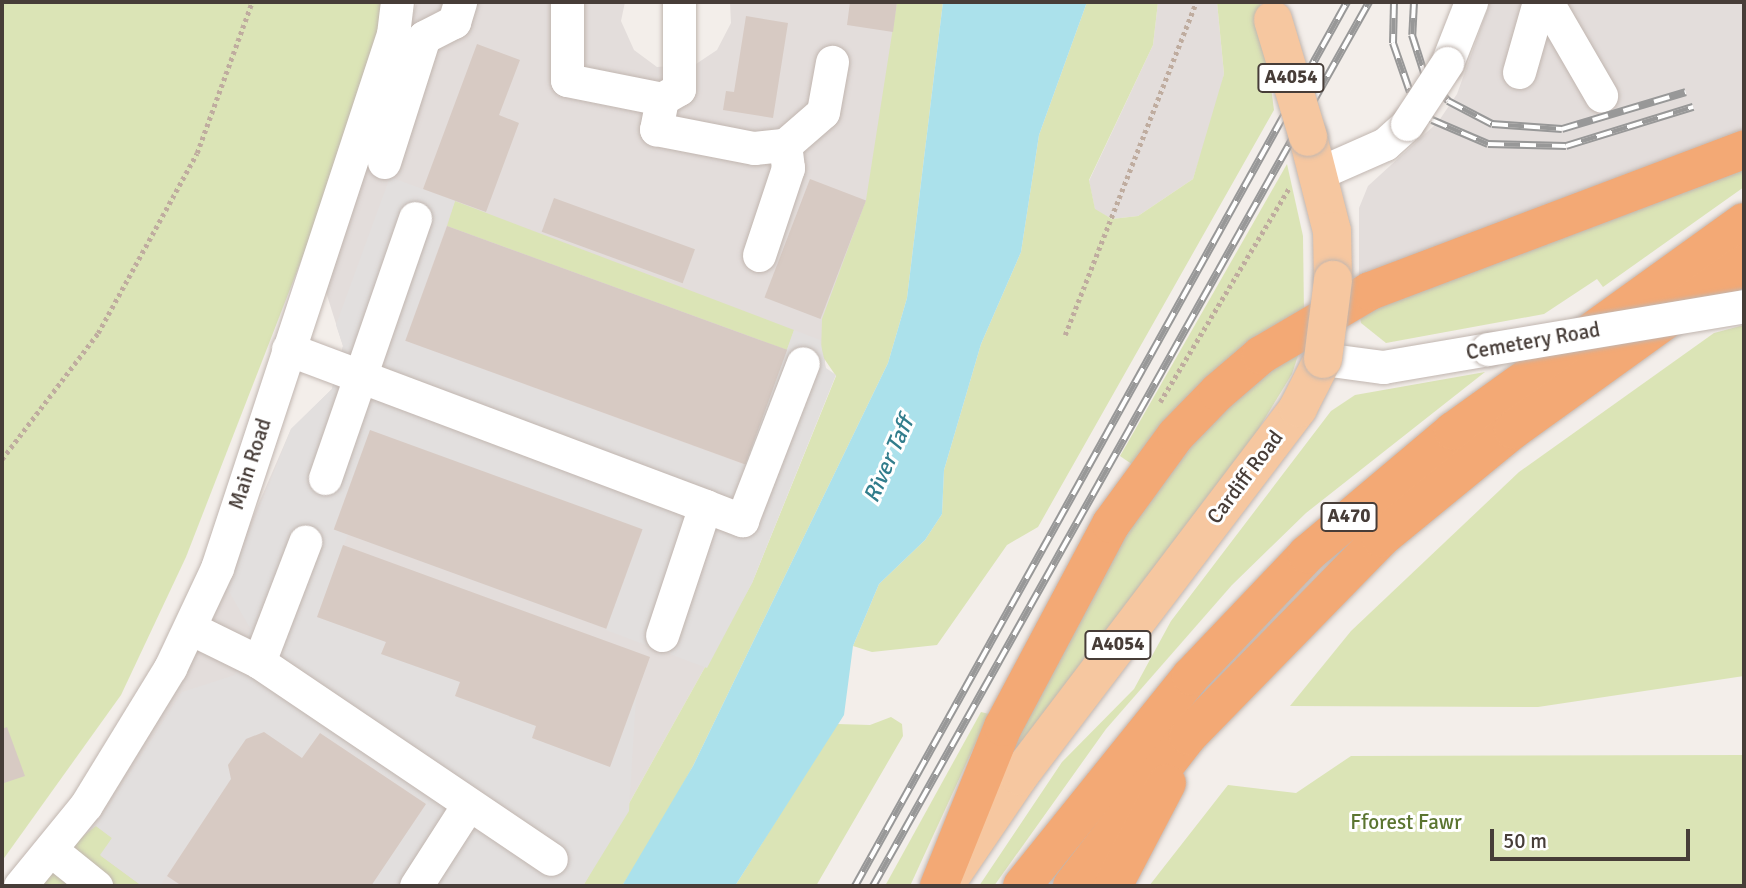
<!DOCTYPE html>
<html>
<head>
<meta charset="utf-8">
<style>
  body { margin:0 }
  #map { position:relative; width:1746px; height:888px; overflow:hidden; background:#f3eeea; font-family:Signika,sans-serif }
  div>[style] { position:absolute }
  .industrial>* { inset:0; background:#e3dddb }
  .green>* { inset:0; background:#dbe4b6 }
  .parking>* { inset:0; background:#e2dfde }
  .water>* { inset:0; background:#abe1eb }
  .building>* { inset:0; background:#d7cac3; transform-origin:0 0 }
  .path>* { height:4.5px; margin-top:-2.25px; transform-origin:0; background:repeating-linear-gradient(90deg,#bfac9f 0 3.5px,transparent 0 7px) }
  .roads { filter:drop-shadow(0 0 2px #c1b6b0) drop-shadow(0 0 2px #c1b6b0) }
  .minor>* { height:33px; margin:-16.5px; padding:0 16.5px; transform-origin:16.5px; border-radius:16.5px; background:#fff }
  .major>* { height:38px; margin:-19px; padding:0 19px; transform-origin:19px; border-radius:19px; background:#f6c7a0 }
  .highway>* { height:38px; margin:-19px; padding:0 19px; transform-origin:19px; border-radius:19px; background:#f3a975 }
  .rail>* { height:8px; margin-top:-4px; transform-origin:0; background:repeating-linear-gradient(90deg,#fff 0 16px,#989898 0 32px); box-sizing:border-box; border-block:2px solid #989898 }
  .bridges { filter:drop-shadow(0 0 2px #c1b6b0) drop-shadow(0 0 2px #c1b6b0) }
  .minor-bridge>* { height:33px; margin:-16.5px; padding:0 16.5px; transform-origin:16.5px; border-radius:16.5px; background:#fff }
  .major-bridge>* { height:38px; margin:-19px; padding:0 19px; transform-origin:19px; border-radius:19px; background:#f6c7a0 }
  span { translate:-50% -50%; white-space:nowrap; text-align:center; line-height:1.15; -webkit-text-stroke:6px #fff; paint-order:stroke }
  .shield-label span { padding:2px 5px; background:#fff; border:2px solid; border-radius:5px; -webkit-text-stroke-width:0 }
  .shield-label { font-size:19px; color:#473d38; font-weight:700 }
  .street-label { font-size:21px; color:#473d38 }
  .park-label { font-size:21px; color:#5b7530 }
  .water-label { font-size:23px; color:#317d8c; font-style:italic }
  .frame { position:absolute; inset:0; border:4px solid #473d38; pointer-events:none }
  .scale { position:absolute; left:1490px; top:829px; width:200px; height:32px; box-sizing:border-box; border:4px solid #473d38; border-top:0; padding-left:9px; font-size:21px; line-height:24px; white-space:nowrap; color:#473d38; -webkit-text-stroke:5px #fff; paint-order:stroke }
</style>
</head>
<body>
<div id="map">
  <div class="industrial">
    <div style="clip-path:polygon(417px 2px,625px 2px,621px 21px,634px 50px,657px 67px,696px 64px,717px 50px,731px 23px,730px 2px,943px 2px,752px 583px,583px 886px,40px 886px,87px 829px,181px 683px,291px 429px,332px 389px,343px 346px,326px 292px)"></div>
    <div style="clip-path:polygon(1158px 2px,1217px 2px,1224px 74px,1217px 105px,1193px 179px,1138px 216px,1112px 219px,1095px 210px,1089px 181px,1153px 45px)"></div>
    <div style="clip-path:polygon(1490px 2px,1744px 2px,1744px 129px,1359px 276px,1359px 208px,1368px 186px,1438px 122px,1457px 94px)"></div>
  </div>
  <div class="green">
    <div style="clip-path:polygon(2px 2px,387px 2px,353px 127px,186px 557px,121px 695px,2px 861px)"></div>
    <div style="clip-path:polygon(897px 2px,943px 2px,907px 298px,888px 363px,693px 766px,650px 843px,622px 886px,583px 886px,752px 583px,836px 376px,821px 354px,822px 319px,866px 200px)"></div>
    <div style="clip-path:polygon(1087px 2px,1158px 2px,1153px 45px,1089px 180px,1095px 209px,1112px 219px,1138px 216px,1193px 179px,1224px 74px,1217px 2px,1260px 2px,1274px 110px,1038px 527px,1007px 545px,937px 645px,872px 652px,853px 646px,879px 584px,925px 540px,942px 514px,944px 470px,981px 344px,1021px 252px,1039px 135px)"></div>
    <div style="clip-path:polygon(1287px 164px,1303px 236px,1304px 314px,1133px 465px,1120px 456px)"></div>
    <div style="clip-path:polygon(1744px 169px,1744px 187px,1603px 287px,1597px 279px,1544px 314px,1386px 343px,1361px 323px,1359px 309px)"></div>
    <div style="clip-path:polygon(455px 201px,794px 330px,787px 350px,447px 226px)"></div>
    <div style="clip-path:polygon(1744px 325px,1744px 676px,1538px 707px,1290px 706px,1351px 631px,1519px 472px,1714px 333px)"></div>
    <div style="clip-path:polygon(1302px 343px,1292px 374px,1253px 438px,998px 775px,1135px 517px,1220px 411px)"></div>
    <div style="clip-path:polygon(1485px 372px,1306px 513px,1232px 585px,1106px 729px,994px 886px,979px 886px,1062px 762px,1134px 689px,1171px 621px,1331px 411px,1355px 395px)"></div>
    <div style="clip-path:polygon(981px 712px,989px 714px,910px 886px,885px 886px)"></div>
    <div style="clip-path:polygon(891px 717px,902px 724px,903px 736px,816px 886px,735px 886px,837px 724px,870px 725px)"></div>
    <div style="clip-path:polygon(1744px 755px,1744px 886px,1149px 886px,1228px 785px,1296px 793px,1351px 756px)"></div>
    <div style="clip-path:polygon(96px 826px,112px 838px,101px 856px,142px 886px,20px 886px)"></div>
  </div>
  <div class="parking">
    <div style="clip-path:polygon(390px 177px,455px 201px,406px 341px,745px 465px,794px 330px,820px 340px,826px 368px,836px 375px,752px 583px,707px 668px,606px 630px,642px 530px,370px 431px,334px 529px,348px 534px,317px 617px,386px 642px,382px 654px,460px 682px,455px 696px,536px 726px,532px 738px,610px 767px,636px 697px,629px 811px,583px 886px,371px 886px,426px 804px,320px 733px,302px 758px,264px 732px,246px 739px,228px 765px,231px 779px,160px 886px,142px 886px,100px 855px,112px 838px,96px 826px,182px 692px,235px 675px,250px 628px,227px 588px,291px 429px,332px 389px,343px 346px,336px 325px)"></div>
  </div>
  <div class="water">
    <div style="clip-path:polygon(943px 2px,1087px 2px,1039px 135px,1021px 252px,981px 344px,944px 470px,942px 514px,925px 540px,879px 584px,853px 646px,844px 715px,735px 886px,622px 886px,693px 766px,888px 363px,907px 298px)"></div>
  </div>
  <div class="building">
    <div style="clip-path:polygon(850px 2px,897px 2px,893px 32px,847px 25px)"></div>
    <div style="clip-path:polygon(746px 16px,788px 23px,773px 118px,723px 110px,726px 91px,734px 92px)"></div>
    <div style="clip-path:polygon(477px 44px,520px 60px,499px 115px,519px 123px,486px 212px,423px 189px)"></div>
    <div style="left:810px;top:179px;width:60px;height:127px;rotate:21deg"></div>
    <div style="left:554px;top:198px;width:150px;height:36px;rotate:20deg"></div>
    <div style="left:447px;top:226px;width:362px;height:122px;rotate:20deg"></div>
    <div style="left:370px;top:430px;width:290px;height:106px;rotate:20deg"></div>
    <div style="clip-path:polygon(343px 545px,650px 657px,610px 767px,532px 738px,536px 726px,455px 696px,460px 682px,381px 654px,386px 642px,317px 617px)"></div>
    <div style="clip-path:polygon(7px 727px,25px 776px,4px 783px,2px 729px)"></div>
    <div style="clip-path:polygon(264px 732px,302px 758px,320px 733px,426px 804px,371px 886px,182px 886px,167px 876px,231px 779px,228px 765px,246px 739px)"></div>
  </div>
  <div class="path">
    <div style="left:1065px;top:335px;width:358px;rotate:-68.5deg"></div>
    <div style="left:1160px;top:402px;width:250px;rotate:-58.9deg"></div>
    <div style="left:2px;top:459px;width:158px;rotate:-52.7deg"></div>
    <div style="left:98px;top:333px;width:205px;rotate:-61.2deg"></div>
    <div style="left:197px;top:153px;width:161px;rotate:-70deg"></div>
  </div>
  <div class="roads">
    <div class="minor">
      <div style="left:567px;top:2px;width:78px;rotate:90deg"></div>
      <div style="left:567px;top:80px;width:97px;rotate:11.3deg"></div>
      <div style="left:679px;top:2px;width:87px;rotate:90deg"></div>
      <div style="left:679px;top:89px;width:20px;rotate:150deg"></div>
      <div style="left:662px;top:99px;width:31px;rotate:101deg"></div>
      <div style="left:656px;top:129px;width:100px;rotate:11deg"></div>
      <div style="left:754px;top:148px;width:31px;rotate:-6deg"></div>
      <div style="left:785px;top:145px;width:50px;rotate:-41deg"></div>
      <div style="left:823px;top:112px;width:51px;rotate:-79.8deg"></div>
      <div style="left:1547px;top:2px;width:108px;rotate:59.9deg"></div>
      <div style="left:1447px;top:63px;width:66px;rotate:-68.5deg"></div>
      <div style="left:1519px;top:72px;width:73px;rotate:-74.1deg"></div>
      <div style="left:384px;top:162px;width:131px;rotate:-72.3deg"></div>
      <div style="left:424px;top:37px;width:34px;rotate:-27deg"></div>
      <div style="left:454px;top:22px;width:21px;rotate:-73deg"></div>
      <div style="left:1317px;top:174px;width:74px;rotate:-23.8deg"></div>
      <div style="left:1385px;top:144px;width:30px;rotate:-42deg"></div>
      <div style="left:759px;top:255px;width:92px;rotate:-71.6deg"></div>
      <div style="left:788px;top:168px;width:23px;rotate:-97deg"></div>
      <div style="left:288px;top:349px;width:446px;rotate:20.6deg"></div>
      <div style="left:705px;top:506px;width:136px;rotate:108.4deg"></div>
      <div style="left:1323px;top:359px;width:61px;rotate:7.6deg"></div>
      <div style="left:1383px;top:367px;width:107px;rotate:-9.7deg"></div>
      <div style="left:325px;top:478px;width:275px;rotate:-70.9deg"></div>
      <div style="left:705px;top:506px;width:40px;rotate:21deg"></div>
      <div style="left:742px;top:520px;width:168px;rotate:-68.8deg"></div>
      <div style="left:190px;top:628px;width:77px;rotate:26.2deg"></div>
      <div style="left:259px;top:662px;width:352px;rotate:34deg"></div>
      <div style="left:259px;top:662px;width:129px;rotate:-69deg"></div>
      <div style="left:51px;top:850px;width:58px;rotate:38.7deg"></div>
      <div style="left:20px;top:886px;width:104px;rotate:-50.8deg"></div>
      <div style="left:86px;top:805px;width:161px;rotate:-58.5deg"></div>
      <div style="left:170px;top:668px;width:110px;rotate:-64.8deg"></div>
      <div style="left:217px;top:568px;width:562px;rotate:-71.76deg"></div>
      <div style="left:393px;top:34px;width:32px;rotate:-83deg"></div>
      <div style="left:416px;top:886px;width:96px;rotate:-57.3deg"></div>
    </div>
    <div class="major">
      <div style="left:1308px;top:137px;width:97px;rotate:75.7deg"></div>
      <div style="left:1332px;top:231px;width:49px;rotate:88.8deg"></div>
      <div style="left:953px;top:873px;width:117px;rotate:-55.8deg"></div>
      <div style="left:1019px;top:776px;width:462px;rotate:-52.8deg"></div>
      <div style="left:1298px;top:408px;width:55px;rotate:-63deg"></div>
    </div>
    <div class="highway">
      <div style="left:939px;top:886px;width:171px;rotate:-68.1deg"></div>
      <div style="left:1003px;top:727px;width:230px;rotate:-62deg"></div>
      <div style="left:1111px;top:524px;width:110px;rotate:-53.9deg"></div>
      <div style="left:1176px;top:435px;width:60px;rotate:-45.7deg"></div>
      <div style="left:1218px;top:392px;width:57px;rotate:-40.7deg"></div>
      <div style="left:1261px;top:355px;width:126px;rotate:-30.4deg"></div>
      <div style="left:1370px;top:291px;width:400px;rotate:-20.7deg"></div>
      <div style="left:1022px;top:886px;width:270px;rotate:-51.2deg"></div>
      <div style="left:1191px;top:676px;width:168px;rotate:-46.4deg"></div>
      <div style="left:1307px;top:554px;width:191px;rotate:-40.1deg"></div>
      <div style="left:1453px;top:431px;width:358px;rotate:-35.7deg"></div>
      <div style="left:1072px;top:886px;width:190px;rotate:-52.3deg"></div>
      <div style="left:1188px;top:736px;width:277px;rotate:-45.7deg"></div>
      <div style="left:1381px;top:538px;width:171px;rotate:-39.3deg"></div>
      <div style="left:1513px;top:430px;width:284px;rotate:-35.7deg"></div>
      <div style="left:1113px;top:886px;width:116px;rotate:-62.3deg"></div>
    </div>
  </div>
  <div class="rail">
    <div style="left:1394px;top:2px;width:41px;rotate:91.4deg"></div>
    <div style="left:1393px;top:43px;width:52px;rotate:70.9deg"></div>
    <div style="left:1410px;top:92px;width:36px;rotate:52deg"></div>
    <div style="left:1432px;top:120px;width:61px;rotate:23.2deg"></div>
    <div style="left:1488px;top:144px;width:78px;rotate:1.5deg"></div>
    <div style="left:1566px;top:146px;width:133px;rotate:-17.1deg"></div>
    <div style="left:1414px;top:2px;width:33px;rotate:93deg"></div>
    <div style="left:1412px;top:35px;width:43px;rotate:72.4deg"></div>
    <div style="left:1425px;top:76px;width:34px;rotate:47deg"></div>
    <div style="left:1448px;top:101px;width:50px;rotate:27.6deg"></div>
    <div style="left:1492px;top:124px;width:70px;rotate:4.1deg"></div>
    <div style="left:1562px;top:129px;width:129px;rotate:-16.6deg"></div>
    <div style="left:855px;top:886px;width:1012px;rotate:-60.9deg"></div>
    <div style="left:873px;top:886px;width:1014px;rotate:-60.7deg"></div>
  </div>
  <div class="bridges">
    <div class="minor-bridge">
      <div style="left:1407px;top:124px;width:73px;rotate:-56.7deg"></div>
      <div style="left:1488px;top:349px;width:260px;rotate:-9.5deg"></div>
    </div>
    <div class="major-bridge">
      <div style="left:1273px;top:20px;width:122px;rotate:73.3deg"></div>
      <div style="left:1323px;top:359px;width:80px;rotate:-82.8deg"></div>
    </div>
  </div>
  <div class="shield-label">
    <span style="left:1291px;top:78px">A4054</span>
    <span style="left:1349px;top:517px">A470</span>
    <span style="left:1118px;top:645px">A4054</span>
  </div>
  <div class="street-label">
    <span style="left:1533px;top:341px;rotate:-10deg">Cemetery Road</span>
    <span style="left:250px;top:464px;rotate:-72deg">Main Road</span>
    <span style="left:1245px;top:477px;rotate:-53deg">Cardiff Road</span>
  </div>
  <div class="park-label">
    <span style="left:1406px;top:822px">Fforest Fawr</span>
  </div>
  <div class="water-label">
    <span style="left:889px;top:460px;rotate:-66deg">River Taff</span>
  </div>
  <div class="frame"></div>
  <div class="scale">50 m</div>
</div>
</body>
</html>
